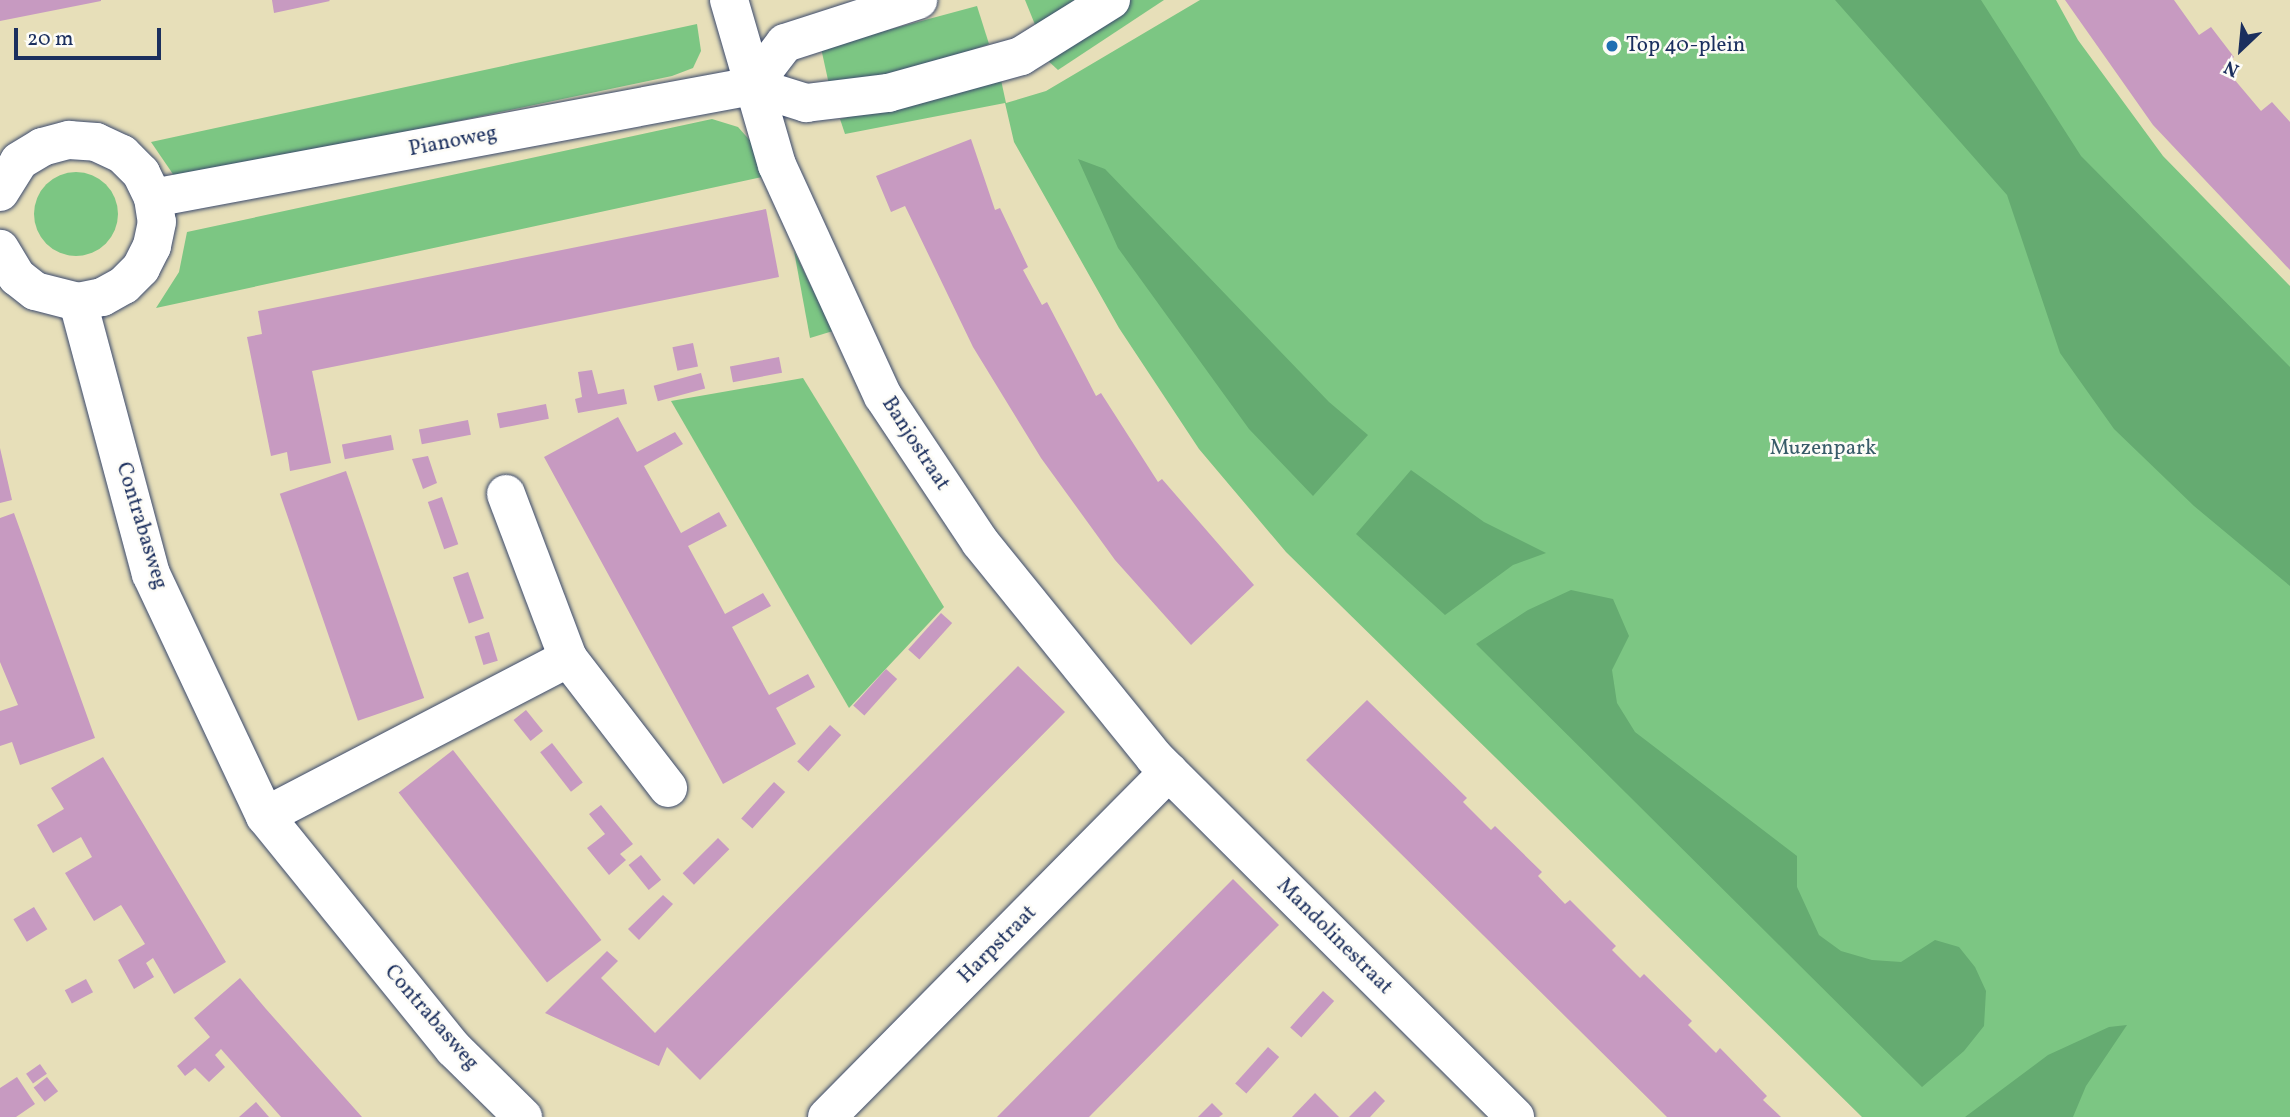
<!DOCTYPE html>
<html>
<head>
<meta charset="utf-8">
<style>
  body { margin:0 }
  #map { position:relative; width:2290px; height:1117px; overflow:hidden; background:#e7dfb9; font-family:Vollkorn,serif }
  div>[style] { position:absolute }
  .green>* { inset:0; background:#7cc683 }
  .round { border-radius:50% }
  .forest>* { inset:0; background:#65ab71 }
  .building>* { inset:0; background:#c79ac1; transform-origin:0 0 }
  .roads { filter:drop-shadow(0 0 2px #3a496c) drop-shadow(0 0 2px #3a496c) }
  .street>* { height:38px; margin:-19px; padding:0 19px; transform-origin:19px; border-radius:19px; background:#fff }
  .secondary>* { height:38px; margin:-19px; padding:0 19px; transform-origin:19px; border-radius:19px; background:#fff }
  .dots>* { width:19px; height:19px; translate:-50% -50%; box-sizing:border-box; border:4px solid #fdfcf7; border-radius:50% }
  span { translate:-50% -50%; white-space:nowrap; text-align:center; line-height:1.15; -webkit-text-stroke:5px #fdfcf7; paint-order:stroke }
  .poi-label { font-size:21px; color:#1b2f5e }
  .left { translate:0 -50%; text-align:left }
  .street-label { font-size:21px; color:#1b2f5e }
  .park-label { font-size:21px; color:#385c69 }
  .north { position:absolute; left:2206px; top:14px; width:70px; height:70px; -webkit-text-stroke:5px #fdfcf7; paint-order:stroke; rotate:206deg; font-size:19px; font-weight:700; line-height:28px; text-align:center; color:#1b2f5e }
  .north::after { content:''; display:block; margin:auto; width:24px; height:32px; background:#1b2f5e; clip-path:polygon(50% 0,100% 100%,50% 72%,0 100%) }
  .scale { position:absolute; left:14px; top:28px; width:147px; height:32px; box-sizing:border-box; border:4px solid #1b2f5e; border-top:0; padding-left:9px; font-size:21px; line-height:24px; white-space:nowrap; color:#1b2f5e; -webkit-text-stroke:5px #fdfcf7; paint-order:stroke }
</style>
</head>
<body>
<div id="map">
  <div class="green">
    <div style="clip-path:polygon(1025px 0,1080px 0,1036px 27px)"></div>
    <div style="clip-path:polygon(1131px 0,1164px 0,1058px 70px,1045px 58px)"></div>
    <div style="clip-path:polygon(1200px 0,2056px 0,2078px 40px,2163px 156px,2290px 286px,2290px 1117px,1862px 1117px,1286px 552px,1199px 449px,1119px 328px,1014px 142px,1005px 103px,845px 134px,840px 119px,1001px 80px,1006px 103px,1046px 91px)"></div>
    <div style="clip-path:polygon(977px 6px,989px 44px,911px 72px,830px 89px,821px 48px)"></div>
    <div style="clip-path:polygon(697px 24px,701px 51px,693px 68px,672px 76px,177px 180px,151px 142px)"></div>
    <div style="clip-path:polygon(712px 119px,738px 127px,754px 145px,762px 177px,156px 308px,179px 272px,187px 232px)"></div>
    <div class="round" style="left:34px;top:172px;width:84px;height:84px"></div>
    <div style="clip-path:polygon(794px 251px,833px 331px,810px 338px)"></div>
    <div style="clip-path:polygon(803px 378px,944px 607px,849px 708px,671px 401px)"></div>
  </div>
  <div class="forest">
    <div style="clip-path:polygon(1835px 0,1981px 0,2081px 156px,2290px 367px,2290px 586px,2194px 506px,2114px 429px,2060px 353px,2007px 195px)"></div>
    <div style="clip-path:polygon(1078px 159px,1105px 169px,1329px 402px,1368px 435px,1313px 496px,1249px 429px,1118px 248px)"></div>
    <div style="clip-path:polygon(1411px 470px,1484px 522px,1546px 553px,1513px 565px,1445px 615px,1356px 534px)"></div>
    <div style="clip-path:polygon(1571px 590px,1613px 599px,1629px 636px,1612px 670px,1617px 703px,1635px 732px,1797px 856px,1797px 887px,1819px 935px,1841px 951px,1872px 960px,1901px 962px,1935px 940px,1959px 947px,1975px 967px,1986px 991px,1984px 1026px,1964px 1051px,1922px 1087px,1476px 644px,1528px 610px)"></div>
    <div style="clip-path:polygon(2127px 1025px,2086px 1086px,2073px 1117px,1965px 1117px,2048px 1055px,2109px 1027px)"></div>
  </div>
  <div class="building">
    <div style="clip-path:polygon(0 0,101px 0,101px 1px,0 21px)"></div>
    <div style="clip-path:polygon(272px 0,329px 0,330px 1px,274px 13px)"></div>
    <div style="clip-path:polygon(2065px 0,2174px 0,2199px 35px,2211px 27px,2234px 57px,2223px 66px,2261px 111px,2272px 102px,2290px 122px,2290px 270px,2153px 125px)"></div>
    <div style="clip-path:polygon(971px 139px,995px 210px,1000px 208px,1028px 267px,1023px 270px,1042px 305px,1047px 302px,1096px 396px,1101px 393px,1158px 482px,1162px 479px,1254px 585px,1191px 645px,1115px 560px,1041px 458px,973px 347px,905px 206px,891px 212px,876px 176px)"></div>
    <div style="clip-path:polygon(766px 209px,779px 277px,312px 371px,331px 463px,290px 471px,287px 452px,271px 456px,247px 337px,262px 334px,258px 311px)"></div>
    <div style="left:693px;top:343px;width:24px;height:21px;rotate:78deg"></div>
    <div style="left:779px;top:357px;width:16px;height:50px;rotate:79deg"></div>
    <div style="clip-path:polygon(592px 370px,598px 394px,624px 389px,627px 404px,578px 413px,575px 399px,582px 397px,578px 372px)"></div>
    <div style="left:701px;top:373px;width:16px;height:49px;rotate:75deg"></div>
    <div style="left:546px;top:404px;width:15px;height:50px;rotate:79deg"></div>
    <div style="clip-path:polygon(618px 417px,637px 452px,675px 432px,683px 444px,644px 466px,681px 533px,719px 512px,727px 526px,688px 546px,725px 614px,763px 593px,771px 606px,732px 627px,769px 695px,808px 674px,815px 687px,776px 708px,796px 744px,723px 784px,544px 457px)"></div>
    <div style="left:468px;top:420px;width:15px;height:50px;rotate:79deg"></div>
    <div style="left:391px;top:435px;width:15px;height:50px;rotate:79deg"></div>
    <div style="clip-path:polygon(0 448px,12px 500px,0 503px)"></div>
    <div style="clip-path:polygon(428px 456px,437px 483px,423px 489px,412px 459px)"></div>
    <div style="left:346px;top:471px;width:240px;height:70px;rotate:71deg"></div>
    <div style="left:442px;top:497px;width:50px;height:15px;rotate:71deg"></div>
    <div style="clip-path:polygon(14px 513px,95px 738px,20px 765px,12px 742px,0 746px,0 711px,18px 705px,0 662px,0 518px)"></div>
    <div style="left:468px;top:572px;width:49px;height:16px;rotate:71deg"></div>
    <div style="left:941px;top:613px;width:15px;height:49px;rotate:42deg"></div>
    <div style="left:489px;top:632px;width:30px;height:15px;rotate:73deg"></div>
    <div style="clip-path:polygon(1018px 666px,1065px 712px,700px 1080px,667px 1047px,659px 1066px,545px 1013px,607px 951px,618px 961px,601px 978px,655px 1033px)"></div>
    <div style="left:886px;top:669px;width:15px;height:49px;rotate:42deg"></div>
    <div style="clip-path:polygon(1367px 700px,1467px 798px,1463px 802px,1491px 830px,1495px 826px,1542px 872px,1538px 876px,1565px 904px,1570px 900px,1616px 946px,1612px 950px,1640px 978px,1644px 974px,1692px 1021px,1688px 1025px,1716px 1053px,1720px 1048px,1767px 1096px,1763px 1100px,1781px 1117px,1667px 1117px,1306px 760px)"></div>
    <div style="left:526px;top:710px;width:27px;height:16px;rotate:51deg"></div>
    <div style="left:830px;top:725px;width:15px;height:49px;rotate:42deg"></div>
    <div style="left:552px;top:743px;width:50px;height:15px;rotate:52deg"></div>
    <div style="left:453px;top:750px;width:241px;height:69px;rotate:52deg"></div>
    <div style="clip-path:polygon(103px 757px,226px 962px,174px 994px,153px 958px,146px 963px,154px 977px,134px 989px,118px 960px,145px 944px,121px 905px,94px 921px,65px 873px,92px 857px,81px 837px,53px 853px,37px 825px,64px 809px,51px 788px)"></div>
    <div style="left:774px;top:782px;width:15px;height:49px;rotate:42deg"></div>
    <div style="clip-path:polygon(601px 805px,633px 844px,620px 854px,626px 860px,609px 875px,587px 848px,605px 834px,589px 814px)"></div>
    <div style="left:718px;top:838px;width:16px;height:50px;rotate:45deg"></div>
    <div style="left:641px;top:855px;width:32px;height:16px;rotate:51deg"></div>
    <div style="clip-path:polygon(1233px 879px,1279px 925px,1089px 1117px,997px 1117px)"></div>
    <div style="clip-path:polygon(663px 895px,673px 904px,639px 940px,628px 929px)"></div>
    <div style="left:34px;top:907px;width:26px;height:24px;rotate:59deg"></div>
    <div style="clip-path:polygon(240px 978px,266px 1009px,362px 1117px,281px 1117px,221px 1049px,215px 1055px,225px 1067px,209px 1082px,195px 1068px,185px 1076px,177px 1066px,210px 1037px,194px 1018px)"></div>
    <div style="left:86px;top:979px;width:15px;height:24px;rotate:62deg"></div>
    <div style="left:1323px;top:991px;width:15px;height:49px;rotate:42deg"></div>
    <div style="left:1268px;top:1047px;width:15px;height:49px;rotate:42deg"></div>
    <div style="left:40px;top:1064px;width:12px;height:17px;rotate:55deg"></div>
    <div style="clip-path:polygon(17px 1077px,35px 1104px,16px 1117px,0 1117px,0 1088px)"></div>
    <div style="left:47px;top:1077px;width:18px;height:17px;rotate:52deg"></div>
    <div style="clip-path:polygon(1375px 1091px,1385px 1101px,1370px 1117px,1349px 1117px)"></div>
    <div style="clip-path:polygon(1315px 1093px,1339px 1117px,1292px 1117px)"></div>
    <div style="clip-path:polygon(256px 1102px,269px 1117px,239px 1117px)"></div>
    <div style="clip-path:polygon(1212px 1103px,1223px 1114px,1219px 1117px,1198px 1117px)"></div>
  </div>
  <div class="roads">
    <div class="street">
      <div style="left:729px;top:0;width:172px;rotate:73.8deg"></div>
      <div style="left:777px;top:165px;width:254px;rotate:65.4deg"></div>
      <div style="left:883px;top:396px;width:175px;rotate:56.4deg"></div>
      <div style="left:980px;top:542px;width:277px;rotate:51deg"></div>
      <div style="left:1154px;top:757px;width:510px;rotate:44.92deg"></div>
      <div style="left:506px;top:494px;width:175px;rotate:69.3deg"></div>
      <div style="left:568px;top:658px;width:164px;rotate:52.4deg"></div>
      <div style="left:265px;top:816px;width:342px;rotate:-27.5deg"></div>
      <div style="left:827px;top:1117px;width:486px;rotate:-45.3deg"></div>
    </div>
    <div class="secondary">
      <div style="left:752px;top:86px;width:54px;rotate:-52.5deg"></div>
      <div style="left:785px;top:43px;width:140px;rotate:-17.9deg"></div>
      <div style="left:0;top:192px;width:36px;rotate:-58deg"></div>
      <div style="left:19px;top:161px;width:27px;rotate:-31deg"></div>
      <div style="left:42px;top:147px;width:28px;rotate:-15deg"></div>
      <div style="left:69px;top:140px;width:27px;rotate:4deg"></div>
      <div style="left:96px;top:142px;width:29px;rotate:25deg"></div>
      <div style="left:122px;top:154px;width:27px;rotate:45deg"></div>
      <div style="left:141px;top:173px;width:28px;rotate:64deg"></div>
      <div style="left:153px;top:198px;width:24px;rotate:81deg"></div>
      <div style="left:157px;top:222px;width:25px;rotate:102deg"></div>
      <div style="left:152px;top:246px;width:25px;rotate:117deg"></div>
      <div style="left:141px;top:268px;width:24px;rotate:135deg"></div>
      <div style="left:124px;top:285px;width:25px;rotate:151deg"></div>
      <div style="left:102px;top:297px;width:25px;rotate:168deg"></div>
      <div style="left:78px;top:302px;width:44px;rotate:-165.7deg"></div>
      <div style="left:35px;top:291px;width:23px;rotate:-142deg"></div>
      <div style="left:17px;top:277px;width:33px;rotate:-121deg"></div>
      <div style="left:153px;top:198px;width:609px;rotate:-10.59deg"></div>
      <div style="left:752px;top:86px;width:57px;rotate:17.5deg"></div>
      <div style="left:806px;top:103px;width:83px;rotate:-7deg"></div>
      <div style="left:888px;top:93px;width:138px;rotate:-15.5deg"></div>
      <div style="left:1021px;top:56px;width:106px;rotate:-31.9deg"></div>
      <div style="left:78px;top:302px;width:282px;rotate:75deg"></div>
      <div style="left:151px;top:574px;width:268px;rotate:64.8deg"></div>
      <div style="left:265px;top:816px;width:300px;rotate:51deg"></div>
      <div style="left:454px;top:1049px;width:97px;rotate:44.6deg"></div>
    </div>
  </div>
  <div class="dots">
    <div style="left:1612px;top:46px;background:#1f6fb2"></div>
  </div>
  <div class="poi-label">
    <span class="left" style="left:1626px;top:46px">Top 40-plein</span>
  </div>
  <div class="street-label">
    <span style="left:453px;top:142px;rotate:-11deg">Pianoweg</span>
    <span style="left:915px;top:444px;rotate:57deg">Banjostraat</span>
    <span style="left:141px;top:526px;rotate:73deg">Contrabasweg</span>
    <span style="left:1334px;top:937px;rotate:45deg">Mandolinestraat</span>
    <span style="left:998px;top:945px;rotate:-45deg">Harpstraat</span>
    <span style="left:431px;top:1018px;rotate:49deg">Contrabasweg</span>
  </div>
  <div class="park-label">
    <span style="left:1823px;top:449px">Muzenpark</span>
  </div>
  <div class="north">N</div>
  <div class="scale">20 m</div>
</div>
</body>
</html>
